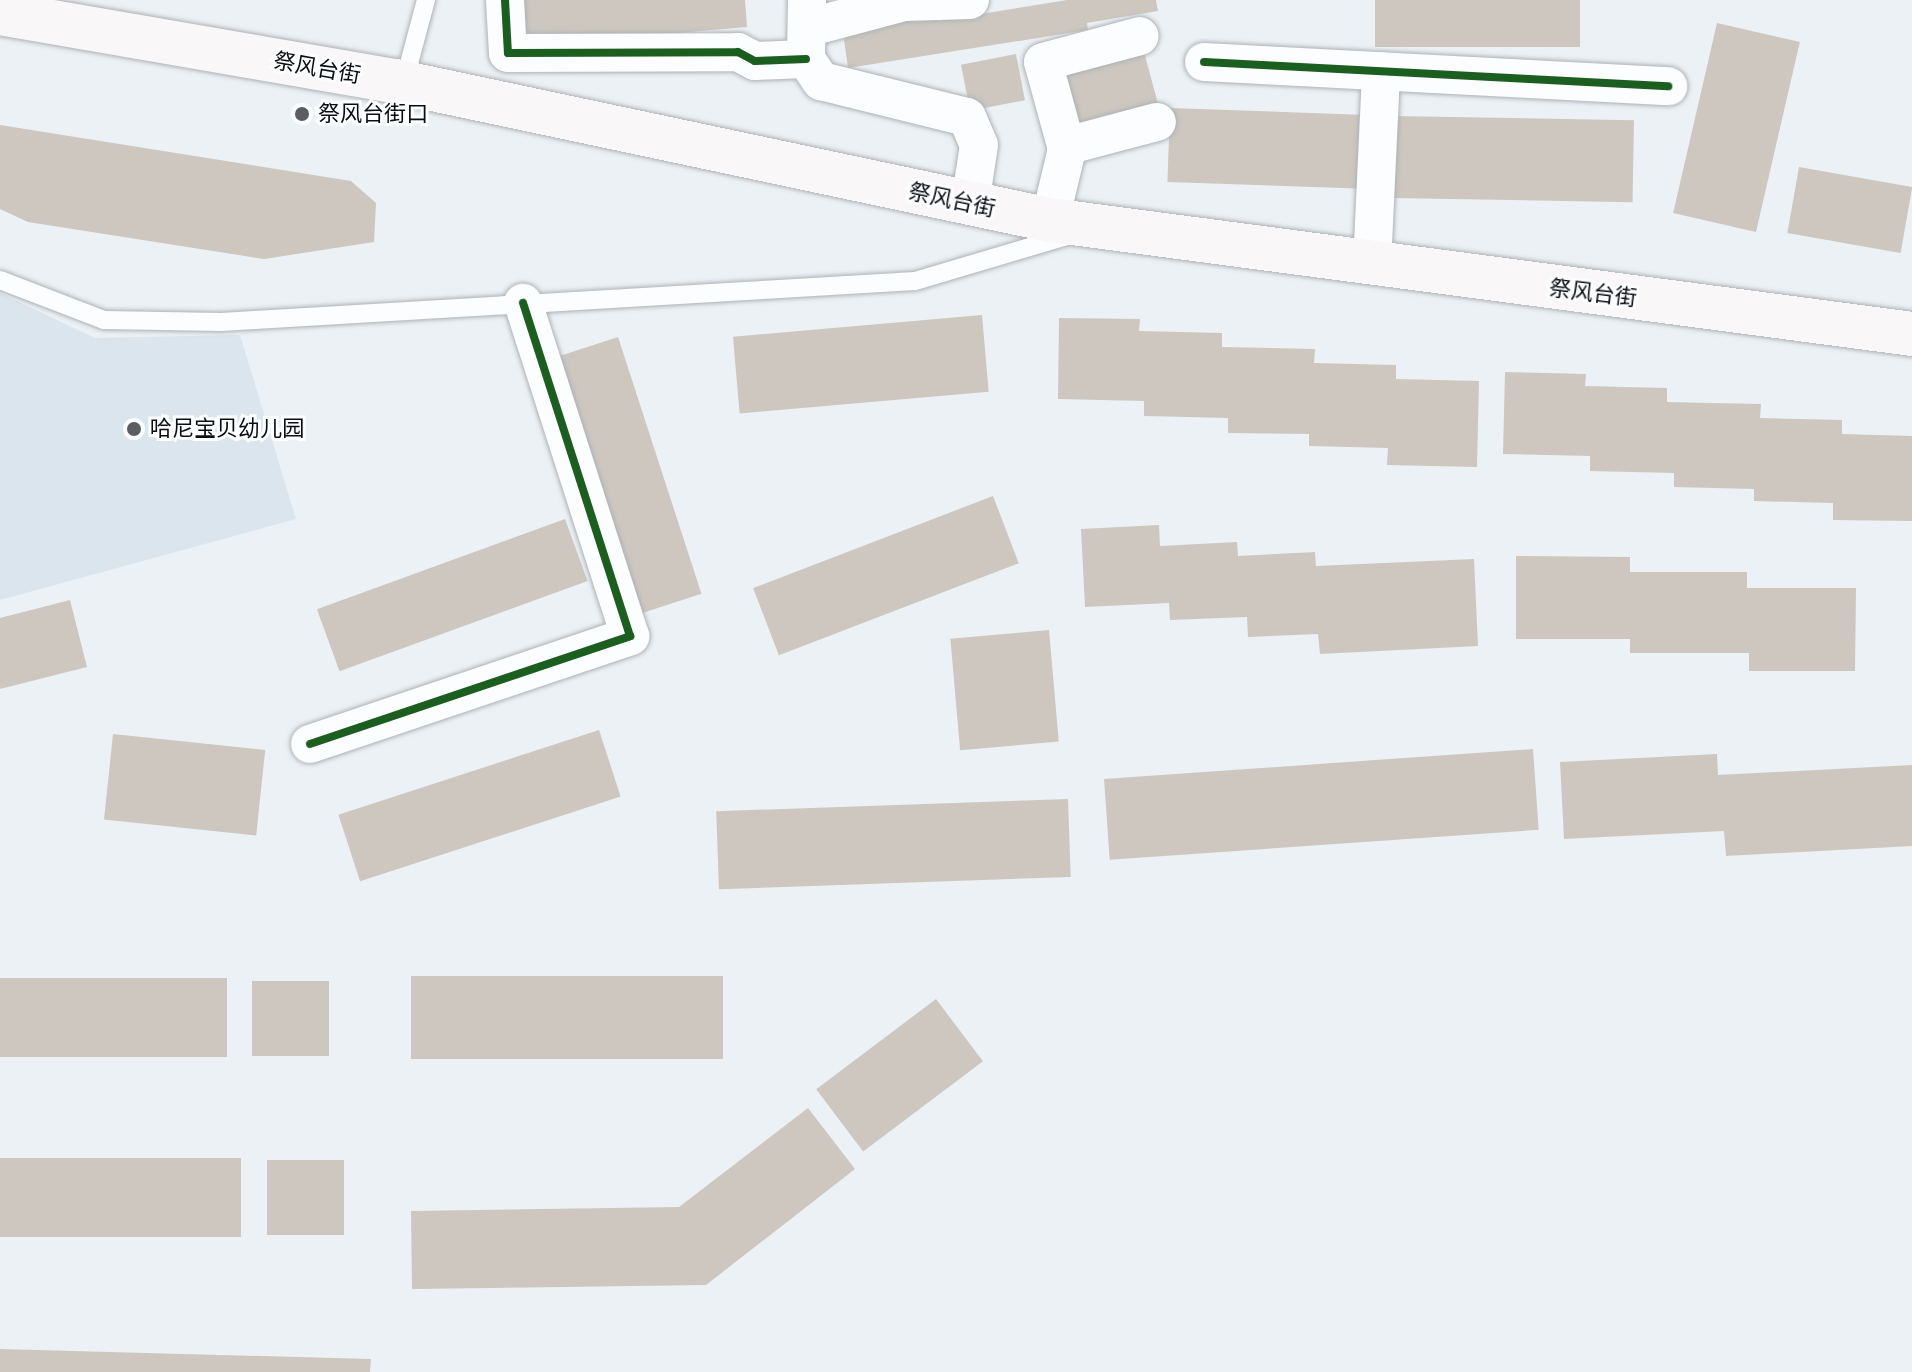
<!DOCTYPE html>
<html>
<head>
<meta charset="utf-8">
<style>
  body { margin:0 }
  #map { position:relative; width:1912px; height:1372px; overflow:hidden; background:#ecf1f5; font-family:Rubik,"Noto Sans SC",sans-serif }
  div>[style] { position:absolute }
  .built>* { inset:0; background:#dae5ee }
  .building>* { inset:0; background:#cdc7c0; transform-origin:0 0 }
  .roads { filter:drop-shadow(0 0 2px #aeb2b5) drop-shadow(0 0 2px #aeb2b5) }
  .service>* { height:18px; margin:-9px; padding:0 9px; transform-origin:9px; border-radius:9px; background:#fcfdfe }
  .minor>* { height:38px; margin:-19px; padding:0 19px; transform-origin:19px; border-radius:19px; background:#fcfdfe }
  .secondary>* { height:44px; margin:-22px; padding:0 22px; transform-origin:22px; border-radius:22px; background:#f9f7f8 }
  .cycleway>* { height:8px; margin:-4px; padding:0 4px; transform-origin:4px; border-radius:4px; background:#1b5e20 }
  .dots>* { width:22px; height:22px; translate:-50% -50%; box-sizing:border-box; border:4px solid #fcfdff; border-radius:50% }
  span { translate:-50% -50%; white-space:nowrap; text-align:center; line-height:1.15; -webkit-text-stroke:6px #fcfdff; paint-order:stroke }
  .street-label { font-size:22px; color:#0b0e11 }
  .poi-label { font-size:22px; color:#0b0e11 }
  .left { translate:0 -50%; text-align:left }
</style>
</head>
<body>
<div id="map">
  <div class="built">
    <div style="clip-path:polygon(0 293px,95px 338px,240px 335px,296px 519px,0 600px)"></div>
  </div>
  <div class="building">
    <div style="clip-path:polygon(519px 0,745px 0,747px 27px,523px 46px)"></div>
    <div style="clip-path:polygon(1067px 0,1156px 0,1158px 11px,1087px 23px,1088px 30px,848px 68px,842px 25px,936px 10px,938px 21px)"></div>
    <div style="left:1375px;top:0;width:205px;height:47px"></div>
    <div style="left:1717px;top:23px;width:85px;height:195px;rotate:13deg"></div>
    <div style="left:1143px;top:48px;width:64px;height:90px;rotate:75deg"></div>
    <div style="left:1016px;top:54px;width:47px;height:56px;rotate:79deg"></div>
    <div style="left:1170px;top:108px;width:190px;height:74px;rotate:2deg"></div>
    <div style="left:1392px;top:116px;width:242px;height:82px;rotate:1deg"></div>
    <div style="clip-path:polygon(0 125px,351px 181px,376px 203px,374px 242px,264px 259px,28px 222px,0 209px)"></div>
    <div style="left:1799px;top:167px;width:115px;height:67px;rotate:10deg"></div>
    <div style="left:982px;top:315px;width:77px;height:250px;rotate:85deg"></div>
    <div style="clip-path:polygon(1059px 318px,1140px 319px,1139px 331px,1222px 333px,1222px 347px,1315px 349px,1314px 363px,1396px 365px,1396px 379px,1479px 381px,1477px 467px,1387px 465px,1388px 448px,1309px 446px,1309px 434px,1228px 433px,1228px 418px,1144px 416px,1144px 401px,1058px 399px)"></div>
    <div style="left:618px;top:337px;width:270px;height:67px;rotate:72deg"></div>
    <div style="clip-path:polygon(1505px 372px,1586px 374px,1585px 386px,1667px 388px,1667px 402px,1761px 404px,1760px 418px,1842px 420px,1842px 434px,1912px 436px,1912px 521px,1833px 520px,1833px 503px,1754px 501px,1754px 489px,1674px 487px,1674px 473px,1590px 471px,1590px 456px,1503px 454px)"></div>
    <div style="left:993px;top:496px;width:72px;height:257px;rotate:69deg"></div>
    <div style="left:565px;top:519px;width:66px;height:264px;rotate:70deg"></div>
    <div style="clip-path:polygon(1159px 525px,1160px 546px,1237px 542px,1238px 556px,1315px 552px,1316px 566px,1474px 559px,1478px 646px,1320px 654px,1318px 634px,1248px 637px,1247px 617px,1170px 620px,1169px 603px,1085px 607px,1081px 529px)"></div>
    <div style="clip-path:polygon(1516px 556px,1630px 557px,1630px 572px,1747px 572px,1747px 588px,1856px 588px,1855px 671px,1749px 671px,1749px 653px,1630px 653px,1630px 639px,1516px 639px)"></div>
    <div style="clip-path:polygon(70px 600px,87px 667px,0 689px,0 618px)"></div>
    <div style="left:1049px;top:630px;width:112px;height:99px;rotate:85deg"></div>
    <div style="left:599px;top:730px;width:70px;height:274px;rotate:72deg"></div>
    <div style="left:113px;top:734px;width:153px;height:86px;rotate:6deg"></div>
    <div style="left:1533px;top:749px;width:81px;height:430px;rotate:86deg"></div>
    <div style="clip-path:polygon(1717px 754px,1718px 775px,1912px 765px,1912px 846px,1726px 856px,1724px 831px,1564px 839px,1560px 762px)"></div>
    <div style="left:1068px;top:799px;width:78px;height:352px;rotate:88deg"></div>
    <div style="left:723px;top:976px;width:83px;height:312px;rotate:90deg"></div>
    <div style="left:227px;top:978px;width:79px;height:227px;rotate:90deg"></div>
    <div style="left:252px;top:981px;width:77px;height:75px"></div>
    <div style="left:936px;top:999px;width:78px;height:150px;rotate:53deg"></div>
    <div style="clip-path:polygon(808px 1108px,855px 1169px,706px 1285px,412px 1289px,411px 1211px,679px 1207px)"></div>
    <div style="left:241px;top:1158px;width:79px;height:241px;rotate:90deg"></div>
    <div style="left:344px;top:1160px;width:75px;height:77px;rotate:90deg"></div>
    <div style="clip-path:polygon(0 1349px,371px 1359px,370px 1372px,0 1372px)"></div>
  </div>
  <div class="roads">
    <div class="service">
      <div style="left:404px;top:82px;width:85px;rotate:-75deg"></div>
      <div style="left:0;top:280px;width:111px;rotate:21deg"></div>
      <div style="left:104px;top:320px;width:117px;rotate:1deg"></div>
      <div style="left:221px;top:322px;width:695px;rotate:-3.38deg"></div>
      <div style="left:915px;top:281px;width:162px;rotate:-16.5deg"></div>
    </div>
    <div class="minor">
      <div style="left:505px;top:0;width:53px;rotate:86.8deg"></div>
      <div style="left:508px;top:53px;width:230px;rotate:-0.2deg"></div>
      <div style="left:738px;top:52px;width:19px;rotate:28deg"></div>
      <div style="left:755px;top:61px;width:51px;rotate:-2.2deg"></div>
      <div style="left:807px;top:0;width:59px;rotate:91deg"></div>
      <div style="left:806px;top:59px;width:27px;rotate:56deg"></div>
      <div style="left:821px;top:81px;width:150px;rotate:13.9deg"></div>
      <div style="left:967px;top:117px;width:30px;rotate:67deg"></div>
      <div style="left:979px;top:145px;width:60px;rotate:98.7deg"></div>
      <div style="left:807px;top:28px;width:100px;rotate:-15deg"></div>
      <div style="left:904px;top:2px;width:66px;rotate:-1.7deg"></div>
      <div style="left:1204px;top:62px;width:465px;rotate:3deg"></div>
      <div style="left:1066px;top:146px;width:94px;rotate:-14.8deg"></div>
      <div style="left:1050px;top:220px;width:73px;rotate:-76.5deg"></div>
      <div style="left:1067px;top:149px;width:90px;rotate:-105.4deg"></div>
      <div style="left:1043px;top:62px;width:100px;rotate:-15deg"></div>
      <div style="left:1372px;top:265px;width:194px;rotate:-87.3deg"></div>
      <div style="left:310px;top:744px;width:338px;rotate:-18.6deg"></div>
      <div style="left:630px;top:636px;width:350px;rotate:-107.8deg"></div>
    </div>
    <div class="secondary">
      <div style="left:0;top:13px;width:401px;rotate:9.8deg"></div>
      <div style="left:395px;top:81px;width:670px;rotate:11.98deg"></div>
      <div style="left:1050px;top:220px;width:870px;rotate:7.53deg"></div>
    </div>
  </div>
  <div class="cycleway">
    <div style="left:505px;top:0;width:53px;rotate:86.8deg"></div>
    <div style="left:508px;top:53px;width:230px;rotate:-0.2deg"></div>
    <div style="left:738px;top:52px;width:19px;rotate:28deg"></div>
    <div style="left:755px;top:61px;width:51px;rotate:-2.2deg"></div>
    <div style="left:1204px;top:62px;width:465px;rotate:3deg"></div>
    <div style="left:310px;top:744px;width:338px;rotate:-18.6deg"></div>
    <div style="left:630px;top:636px;width:350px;rotate:-107.8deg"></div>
  </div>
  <div class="dots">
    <div style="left:302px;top:114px;background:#5a5d61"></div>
    <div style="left:134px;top:429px;background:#5a5d61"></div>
  </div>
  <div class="street-label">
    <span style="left:317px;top:68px;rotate:10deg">祭风台街</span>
    <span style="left:952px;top:200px;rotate:12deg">祭风台街</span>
    <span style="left:1593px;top:293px;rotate:7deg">祭风台街</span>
  </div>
  <div class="poi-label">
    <span class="left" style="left:318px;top:114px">祭风台街口</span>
    <span class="left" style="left:150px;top:429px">哈尼宝贝幼儿园</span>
  </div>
</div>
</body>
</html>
